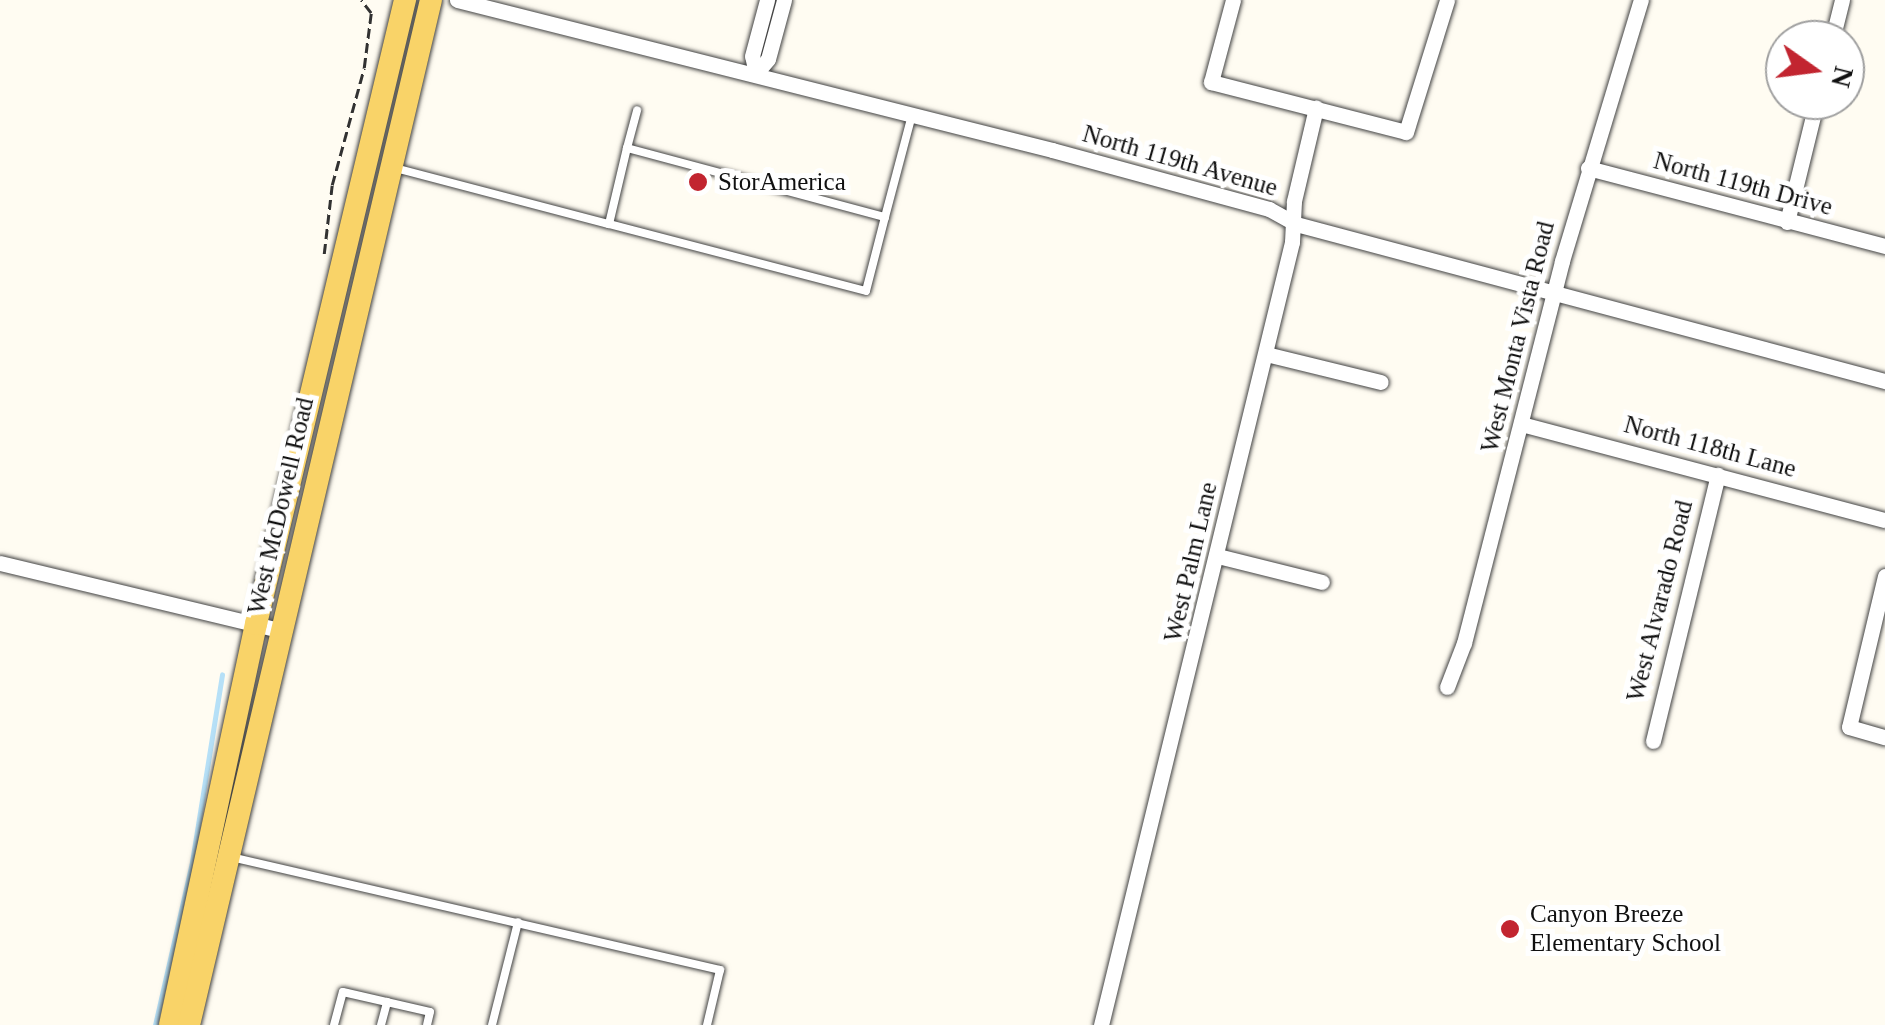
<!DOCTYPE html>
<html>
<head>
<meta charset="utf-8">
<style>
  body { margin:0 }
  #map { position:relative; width:1885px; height:1025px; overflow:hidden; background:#fffcf2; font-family:"Times New Roman",serif }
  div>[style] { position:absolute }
  .stream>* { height:5px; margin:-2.5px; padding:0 2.5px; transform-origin:2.5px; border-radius:2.5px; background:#b6e0f7 }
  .path>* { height:2.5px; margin-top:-1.25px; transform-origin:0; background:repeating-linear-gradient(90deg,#323232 0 10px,transparent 0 15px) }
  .roads { filter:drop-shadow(0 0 2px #434343) drop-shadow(0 0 2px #434343) }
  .lane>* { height:8px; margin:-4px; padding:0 4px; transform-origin:4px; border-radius:4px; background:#fff }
  .street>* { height:15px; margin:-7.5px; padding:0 7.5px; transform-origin:7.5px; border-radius:7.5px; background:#fff }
  .primary>* { height:22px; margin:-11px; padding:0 11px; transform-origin:11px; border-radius:11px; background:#f9d368 }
  .dots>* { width:28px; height:28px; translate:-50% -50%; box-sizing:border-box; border:5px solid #fff; border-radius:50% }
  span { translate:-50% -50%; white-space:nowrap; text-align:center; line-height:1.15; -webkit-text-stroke:10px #fff; paint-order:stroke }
  .street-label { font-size:25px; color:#101010 }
  .poi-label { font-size:25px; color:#101010 }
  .left { translate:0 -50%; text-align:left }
  .north { position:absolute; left:1765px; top:20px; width:100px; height:100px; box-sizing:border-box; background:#fff; border:2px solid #9f9f9f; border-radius:50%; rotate:104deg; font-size:28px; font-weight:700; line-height:40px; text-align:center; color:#101010 }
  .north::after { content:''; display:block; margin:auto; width:35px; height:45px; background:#c22530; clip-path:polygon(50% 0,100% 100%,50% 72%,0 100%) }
</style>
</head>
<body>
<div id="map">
  <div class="stream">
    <div style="left:155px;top:1025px;width:167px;rotate:-77.2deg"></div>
    <div style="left:192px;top:862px;width:190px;rotate:-80.9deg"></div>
  </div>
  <div class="path">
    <div style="left:324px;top:254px;width:69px;rotate:-83.4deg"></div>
    <div style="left:332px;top:185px;width:121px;rotate:-74.7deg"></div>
    <div style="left:364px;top:68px;width:55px;rotate:-82.7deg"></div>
    <div style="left:371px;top:13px;width:16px;rotate:-128deg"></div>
  </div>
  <div class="roads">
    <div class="lane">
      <div style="left:627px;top:148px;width:39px;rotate:-75deg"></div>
      <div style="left:395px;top:168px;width:221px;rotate:14.7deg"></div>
      <div style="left:609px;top:224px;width:78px;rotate:-76.7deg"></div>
      <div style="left:627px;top:148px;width:267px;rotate:15deg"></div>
      <div style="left:885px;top:217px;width:76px;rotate:104.4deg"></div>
      <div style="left:866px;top:291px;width:266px;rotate:-165.4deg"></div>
      <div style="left:885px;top:217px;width:106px;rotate:-75.2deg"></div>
      <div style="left:231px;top:857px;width:502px;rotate:13.01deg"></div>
      <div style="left:720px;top:970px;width:57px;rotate:103.3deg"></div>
      <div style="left:334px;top:1025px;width:34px;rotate:-75deg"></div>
      <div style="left:343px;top:992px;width:89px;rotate:12.9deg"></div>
      <div style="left:430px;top:1012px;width:13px;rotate:103deg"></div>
      <div style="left:381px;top:1025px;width:24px;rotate:-75deg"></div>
      <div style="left:492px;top:1025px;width:106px;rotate:-75.8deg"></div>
    </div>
    <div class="street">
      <div style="left:457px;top:0;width:614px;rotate:14.15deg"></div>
      <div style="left:1052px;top:150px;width:225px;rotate:15.2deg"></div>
      <div style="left:1269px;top:209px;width:31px;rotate:29deg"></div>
      <div style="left:1296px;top:224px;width:610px;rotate:14.93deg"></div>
      <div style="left:1233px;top:0;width:85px;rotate:105deg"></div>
      <div style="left:1211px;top:82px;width:201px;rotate:14.4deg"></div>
      <div style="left:1406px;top:132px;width:138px;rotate:-72.7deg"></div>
      <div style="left:1832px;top:40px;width:41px;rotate:-76deg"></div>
      <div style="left:756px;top:73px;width:18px;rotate:-49deg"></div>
      <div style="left:768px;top:59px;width:61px;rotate:-74.8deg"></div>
      <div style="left:756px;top:73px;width:17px;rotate:-103deg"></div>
      <div style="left:752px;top:56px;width:58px;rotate:-75deg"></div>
      <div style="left:1588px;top:168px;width:307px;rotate:14.7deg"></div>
      <div style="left:1787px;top:222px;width:126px;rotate:-76.2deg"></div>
      <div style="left:1266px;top:354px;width:118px;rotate:13.7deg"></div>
      <div style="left:1521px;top:424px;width:376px;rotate:14.8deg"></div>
      <div style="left:1218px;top:556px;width:107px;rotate:14deg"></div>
      <div style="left:0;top:563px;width:287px;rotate:13.5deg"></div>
      <div style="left:1885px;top:576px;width:155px;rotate:103.4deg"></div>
      <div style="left:1849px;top:727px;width:37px;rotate:16deg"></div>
      <div style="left:1447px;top:687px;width:47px;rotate:-68.9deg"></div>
      <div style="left:1464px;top:643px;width:394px;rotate:-75.6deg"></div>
      <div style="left:1562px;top:261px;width:273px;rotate:-73.2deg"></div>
      <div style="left:1653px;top:741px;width:274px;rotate:-76.3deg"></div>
      <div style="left:1101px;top:1025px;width:806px;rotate:-76.29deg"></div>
      <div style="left:1292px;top:242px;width:41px;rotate:-87.2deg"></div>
      <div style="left:1294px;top:201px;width:96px;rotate:-76.7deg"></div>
    </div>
    <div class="primary">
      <div style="left:170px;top:1025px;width:410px;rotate:-77.9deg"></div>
      <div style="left:256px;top:624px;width:642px;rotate:-76.57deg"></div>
      <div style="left:189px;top:1025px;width:1053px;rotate:-76.72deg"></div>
    </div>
  </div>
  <div class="dots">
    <div style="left:698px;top:182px;background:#c22530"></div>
    <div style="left:1510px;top:929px;background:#c22530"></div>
  </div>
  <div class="street-label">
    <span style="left:1180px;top:161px;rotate:16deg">North 119th Avenue</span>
    <span style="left:1743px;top:184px;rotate:15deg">North 119th Drive</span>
    <span style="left:1518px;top:337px;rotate:-76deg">West Monta Vista Road</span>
    <span style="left:1710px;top:447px;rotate:15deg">North 118th Lane</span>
    <span style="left:281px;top:506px;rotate:-77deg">West McDowell Road</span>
    <span style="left:1191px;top:562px;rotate:-77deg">West Palm Lane</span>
    <span style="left:1660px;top:601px;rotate:-76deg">West Alvarado Road</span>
  </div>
  <div class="poi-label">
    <span class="left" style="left:718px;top:182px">StorAmerica</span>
    <span class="left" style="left:1530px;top:929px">Canyon Breeze<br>Elementary School</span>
  </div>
  <div class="north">N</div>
</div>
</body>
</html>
